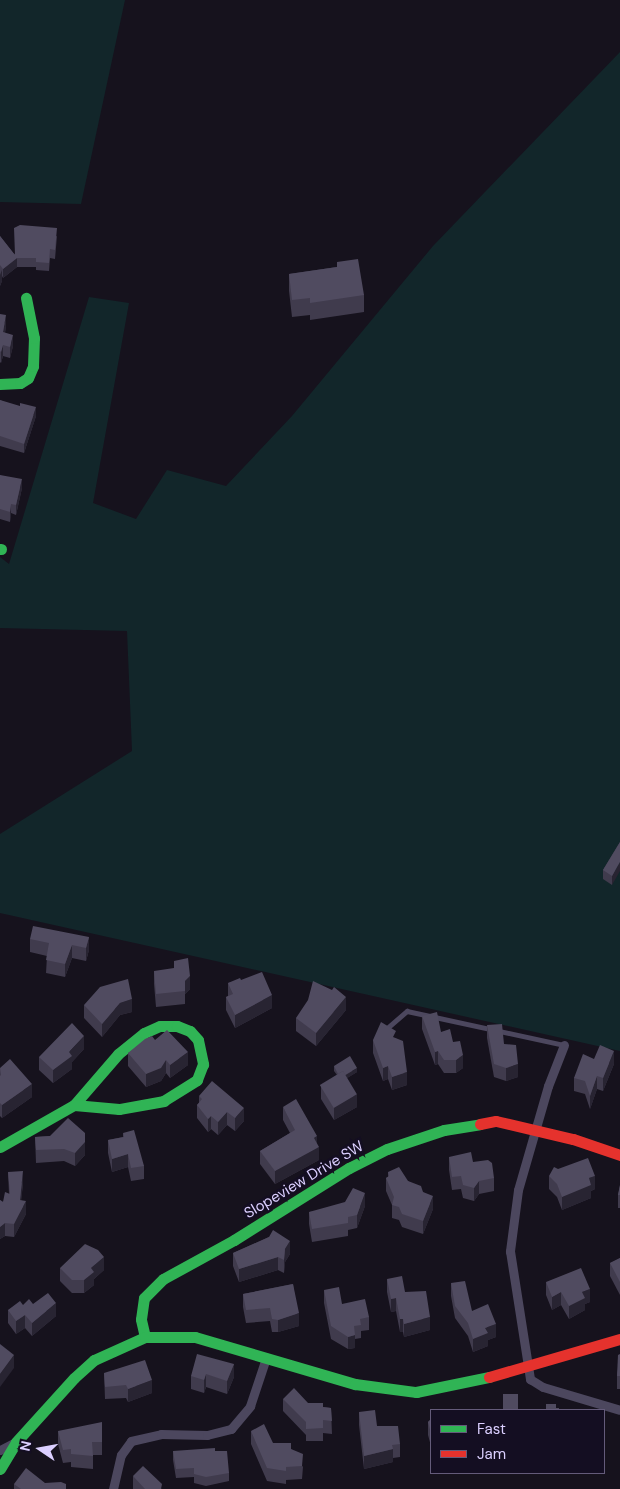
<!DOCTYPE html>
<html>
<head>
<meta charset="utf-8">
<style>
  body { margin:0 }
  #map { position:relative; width:620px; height:1489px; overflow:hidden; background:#16121d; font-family:"DM Sans",sans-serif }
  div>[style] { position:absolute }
  .green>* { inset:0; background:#12262a }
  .lane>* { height:4.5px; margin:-2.25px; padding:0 2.25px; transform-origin:2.25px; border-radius:2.25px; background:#4c475e }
  .street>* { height:9px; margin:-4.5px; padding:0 4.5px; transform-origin:4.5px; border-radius:4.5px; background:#4c475e }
  .fast>* { height:11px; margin:-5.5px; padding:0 5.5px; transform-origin:5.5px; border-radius:5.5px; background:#30b455 }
  .jam>* { height:11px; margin:-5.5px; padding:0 5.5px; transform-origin:5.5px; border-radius:5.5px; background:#e5322d }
  .wall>* { inset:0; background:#403b4d }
  .shaded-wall>* { inset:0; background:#282432; transform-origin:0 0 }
  .building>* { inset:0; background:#504b60; transform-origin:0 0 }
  span { translate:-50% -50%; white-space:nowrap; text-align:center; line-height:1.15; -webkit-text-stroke:5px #140e22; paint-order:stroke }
  .street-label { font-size:15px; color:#dbcfff }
  .legend { position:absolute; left:430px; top:1409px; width:175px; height:65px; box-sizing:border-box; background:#140e22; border:1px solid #645b7a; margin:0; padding:6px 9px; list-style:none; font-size:15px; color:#dbcfff }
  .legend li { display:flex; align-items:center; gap:10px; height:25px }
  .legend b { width:25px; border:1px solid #645b7a }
  .north { position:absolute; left:15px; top:1424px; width:50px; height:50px; -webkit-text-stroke:4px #140e22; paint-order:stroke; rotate:282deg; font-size:14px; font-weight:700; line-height:20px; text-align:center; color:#dbcfff }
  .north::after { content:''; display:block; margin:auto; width:18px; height:22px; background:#dbcfff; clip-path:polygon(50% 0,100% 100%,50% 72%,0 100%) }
</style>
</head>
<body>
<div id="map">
  <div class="green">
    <div style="clip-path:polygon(0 0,125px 0,81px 204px,0 202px)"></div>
    <div style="clip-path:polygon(620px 52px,620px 1051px,0 913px,0 834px,132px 751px,127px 631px,0 628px,0 557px,9px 564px,89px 297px,129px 303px,93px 503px,136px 519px,167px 470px,226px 486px,292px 416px,433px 246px)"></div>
  </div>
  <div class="lane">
    <div style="left:385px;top:1030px;width:29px;rotate:-41deg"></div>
    <div style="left:407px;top:1011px;width:161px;rotate:12.2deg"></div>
  </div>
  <div class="street">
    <div style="left:564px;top:1045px;width:44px;rotate:111.3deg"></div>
    <div style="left:548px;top:1086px;width:108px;rotate:106.1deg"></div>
    <div style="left:518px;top:1190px;width:62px;rotate:97.5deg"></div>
    <div style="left:510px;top:1251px;width:130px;rotate:81.1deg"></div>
    <div style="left:530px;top:1379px;width:15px;rotate:32deg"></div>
    <div style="left:543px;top:1387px;width:80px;rotate:16.6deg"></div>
    <div style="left:0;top:1450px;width:18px;rotate:-27deg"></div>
    <div style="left:113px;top:1489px;width:35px;rotate:-77deg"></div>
    <div style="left:121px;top:1455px;width:17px;rotate:-54deg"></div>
    <div style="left:131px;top:1441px;width:31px;rotate:-13deg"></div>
    <div style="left:161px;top:1434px;width:46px;rotate:1.2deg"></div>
    <div style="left:207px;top:1435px;width:25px;rotate:-14deg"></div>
    <div style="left:231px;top:1429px;width:30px;rotate:-50deg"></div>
    <div style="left:250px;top:1406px;width:51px;rotate:-71.6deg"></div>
  </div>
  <div class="fast">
    <div style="left:0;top:384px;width:20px;rotate:-3deg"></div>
    <div style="left:20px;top:383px;width:9px;rotate:-32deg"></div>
    <div style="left:28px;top:378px;width:13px;rotate:-67deg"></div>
    <div style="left:33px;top:366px;width:28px;rotate:-88deg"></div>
    <div style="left:34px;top:338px;width:41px;rotate:-101.3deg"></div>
    <div style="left:0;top:549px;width:1px"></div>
    <div style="left:0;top:1147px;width:85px;rotate:-29.6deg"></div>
    <div style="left:74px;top:1105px;width:67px;rotate:-49.2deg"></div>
    <div style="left:118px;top:1054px;width:33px;rotate:-39deg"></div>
    <div style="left:144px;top:1033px;width:17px;rotate:-24deg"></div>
    <div style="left:160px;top:1026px;width:17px"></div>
    <div style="left:177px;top:1026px;width:14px;rotate:21deg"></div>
    <div style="left:190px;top:1031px;width:12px;rotate:48deg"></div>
    <div style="left:198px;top:1040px;width:25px;rotate:78deg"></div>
    <div style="left:203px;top:1064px;width:17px;rotate:111deg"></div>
    <div style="left:197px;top:1080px;width:39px;rotate:148deg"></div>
    <div style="left:164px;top:1101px;width:46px;rotate:169.9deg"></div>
    <div style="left:119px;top:1109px;width:45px;rotate:-174.9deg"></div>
    <div style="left:145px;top:1337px;width:18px;rotate:-103deg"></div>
    <div style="left:141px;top:1319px;width:21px;rotate:-82deg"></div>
    <div style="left:144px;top:1298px;width:27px;rotate:-45deg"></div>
    <div style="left:163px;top:1279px;width:81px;rotate:-28.8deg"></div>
    <div style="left:234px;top:1240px;width:136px;rotate:-32.1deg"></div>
    <div style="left:349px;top:1168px;width:42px;rotate:-26.6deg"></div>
    <div style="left:387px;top:1149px;width:60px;rotate:-18.4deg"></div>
    <div style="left:444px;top:1130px;width:36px;rotate:-9deg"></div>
    <div style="left:0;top:1469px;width:31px;rotate:-59deg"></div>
    <div style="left:16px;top:1442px;width:86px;rotate:-47.8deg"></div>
    <div style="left:74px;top:1378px;width:27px;rotate:-42deg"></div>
    <div style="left:94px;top:1360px;width:56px;rotate:-24.3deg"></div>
    <div style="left:145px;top:1337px;width:50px"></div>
    <div style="left:195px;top:1337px;width:167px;rotate:16.4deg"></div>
    <div style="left:355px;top:1384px;width:62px;rotate:7.5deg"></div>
    <div style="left:416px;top:1392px;width:75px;rotate:-11.6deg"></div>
  </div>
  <div class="jam">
    <div style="left:480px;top:1124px;width:16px;rotate:-11deg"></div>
    <div style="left:496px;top:1121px;width:79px;rotate:13.2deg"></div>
    <div style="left:573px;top:1139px;width:50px;rotate:18.8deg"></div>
    <div style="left:489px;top:1377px;width:136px;rotate:-16.2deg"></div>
  </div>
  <div class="wall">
    <div style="clip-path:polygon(0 236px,14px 254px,57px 236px,55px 259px,50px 258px,49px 271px,36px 270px,36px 267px,17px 267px,3px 278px,2px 276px,2px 281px,0 286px)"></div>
    <div style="clip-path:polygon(337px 262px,364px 295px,364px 312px,310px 320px,310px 315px,292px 317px,289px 291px,289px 274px,337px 267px)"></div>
    <div style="clip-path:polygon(0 314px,6px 326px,5px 333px,13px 346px,10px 358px,3px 356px,1px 363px,0 362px)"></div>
    <div style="clip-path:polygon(0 400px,36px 416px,24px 453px,0 446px)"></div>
    <div style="clip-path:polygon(0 475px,22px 488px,16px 515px,11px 513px,10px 522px,0 519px)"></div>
    <div style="clip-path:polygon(620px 842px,612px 885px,603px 879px,603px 870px)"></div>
    <div style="clip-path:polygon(89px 937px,89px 950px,86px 961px,72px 958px,65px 977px,46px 973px,47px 956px,30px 952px,30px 939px)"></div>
    <div style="clip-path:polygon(154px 971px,190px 989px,185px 994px,185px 1004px,156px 1007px,154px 984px)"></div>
    <div style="clip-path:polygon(241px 980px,272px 1008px,235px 1028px,226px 1010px,226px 997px,228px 996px,228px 983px)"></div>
    <div style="clip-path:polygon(84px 1005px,132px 1012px,120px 1015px,102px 1037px,84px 1018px)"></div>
    <div style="clip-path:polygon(346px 1010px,316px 1046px,296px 1031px,296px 1018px)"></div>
    <div style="clip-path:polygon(422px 1016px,453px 1042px,463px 1068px,456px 1073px,444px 1073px,438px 1064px,435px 1065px,422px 1029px)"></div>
    <div style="clip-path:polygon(487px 1025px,504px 1044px,518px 1077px,506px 1081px,494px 1077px,487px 1038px)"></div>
    <div style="clip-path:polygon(396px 1038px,407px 1085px,392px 1090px,388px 1079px,383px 1081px,373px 1053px,373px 1040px)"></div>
    <div style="clip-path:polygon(155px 1040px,188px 1065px,170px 1078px,166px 1073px,161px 1081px,146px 1087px,128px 1066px,128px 1053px)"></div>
    <div style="clip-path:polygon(84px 1049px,72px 1062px,72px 1069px,53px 1083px,39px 1070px,39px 1057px)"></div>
    <div style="clip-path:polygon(594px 1059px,614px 1064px,603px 1091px,597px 1089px,590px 1109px,585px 1094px,574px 1091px,574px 1078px)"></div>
    <div style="clip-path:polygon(334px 1066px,357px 1072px,347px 1078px,357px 1107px,334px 1120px,321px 1099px,321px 1086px,337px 1075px,334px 1071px)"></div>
    <div style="clip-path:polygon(0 1068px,32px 1097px,2px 1118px,0 1116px)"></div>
    <div style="clip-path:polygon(199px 1096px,244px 1121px,235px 1131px,227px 1125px,218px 1135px,211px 1129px,208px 1132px,197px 1118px,197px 1105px,199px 1103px)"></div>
    <div style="clip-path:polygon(283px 1107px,319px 1160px,275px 1184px,260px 1164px,260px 1151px,290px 1133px,283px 1120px)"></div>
    <div style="clip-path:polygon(123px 1133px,144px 1166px,144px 1179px,131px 1181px,128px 1167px,112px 1172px,108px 1153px,108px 1140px,123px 1137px)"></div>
    <div style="clip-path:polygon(50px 1136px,85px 1155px,75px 1166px,64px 1161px,36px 1163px,35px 1137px)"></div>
    <div style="clip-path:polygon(449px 1157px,473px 1162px,494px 1178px,494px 1191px,479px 1194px,474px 1201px,463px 1198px,461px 1189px,452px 1190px,449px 1170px)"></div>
    <div style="clip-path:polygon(8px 1172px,23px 1184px,21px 1200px,26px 1214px,14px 1237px,5px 1236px,0 1239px,0 1200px,3px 1202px,9px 1194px)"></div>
    <div style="clip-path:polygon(388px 1172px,408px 1181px,423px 1192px,433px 1209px,423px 1234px,402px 1227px,399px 1220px,392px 1218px,392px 1205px,386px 1191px,386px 1178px,388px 1177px)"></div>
    <div style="clip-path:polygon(549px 1176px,595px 1189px,591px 1191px,591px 1198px,562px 1210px,557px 1197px,549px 1189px)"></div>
    <div style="clip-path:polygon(620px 1185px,620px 1208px,618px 1208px,618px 1195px)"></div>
    <div style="clip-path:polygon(365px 1206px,357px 1228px,348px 1230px,348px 1236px,312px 1242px,309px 1224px,309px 1212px)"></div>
    <div style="clip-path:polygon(269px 1237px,290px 1254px,285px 1262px,284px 1273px,278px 1270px,239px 1282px,233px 1266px,233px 1253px)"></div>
    <div style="clip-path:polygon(620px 1258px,620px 1295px,610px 1276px,610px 1263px)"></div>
    <div style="clip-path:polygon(60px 1268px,104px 1270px,94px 1279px,94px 1285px,84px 1293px,72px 1293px,60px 1281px)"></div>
    <div style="clip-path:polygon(387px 1279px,405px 1292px,430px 1330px,404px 1337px,403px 1332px,400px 1332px,396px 1311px,391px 1312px,387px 1292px)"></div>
    <div style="clip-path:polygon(546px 1282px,590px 1302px,585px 1304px,585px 1310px,569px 1319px,561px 1305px,552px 1310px,546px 1295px)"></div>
    <div style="clip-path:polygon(451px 1283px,472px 1311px,496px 1337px,488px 1340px,488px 1346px,473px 1352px,468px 1336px,455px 1318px,451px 1296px)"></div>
    <div style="clip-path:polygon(293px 1284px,299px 1326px,278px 1332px,272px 1332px,270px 1321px,246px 1323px,243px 1307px,243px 1294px)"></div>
    <div style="clip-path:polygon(324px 1290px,342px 1304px,369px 1317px,369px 1330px,361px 1331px,361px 1338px,355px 1339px,355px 1348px,348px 1349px,331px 1339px,324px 1303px)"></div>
    <div style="clip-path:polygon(33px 1304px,56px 1316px,32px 1336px,25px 1328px,16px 1334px,8px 1323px,8px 1310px,23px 1305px)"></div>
    <div style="clip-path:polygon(620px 1354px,620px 1389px,617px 1389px,617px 1376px)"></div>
    <div style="clip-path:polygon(234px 1364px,234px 1377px,227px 1394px,206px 1387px,204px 1393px,191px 1389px,191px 1376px)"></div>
    <div style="clip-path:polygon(104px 1373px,152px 1393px,128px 1402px,126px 1398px,105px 1399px)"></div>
    <div style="clip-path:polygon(283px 1399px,308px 1403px,323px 1407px,331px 1408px,332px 1434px,323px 1433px,323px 1441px,306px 1441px,306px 1435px,283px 1411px)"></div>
    <div style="clip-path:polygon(359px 1412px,400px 1444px,400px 1457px,393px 1458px,393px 1462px,364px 1469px,359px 1425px)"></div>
    <div style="clip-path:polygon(431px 1419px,431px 1446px,428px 1435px,428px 1422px)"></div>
    <div style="clip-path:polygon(58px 1431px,102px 1442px,102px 1455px,93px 1455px,93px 1469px,71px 1467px,71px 1462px,63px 1463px,58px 1444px)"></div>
    <div style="clip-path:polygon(251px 1431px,273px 1443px,291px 1449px,303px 1467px,302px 1479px,286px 1480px,286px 1484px,267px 1481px,251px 1444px)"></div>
    <div style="clip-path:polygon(173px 1451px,215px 1451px,229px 1473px,229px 1481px,206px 1486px,194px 1483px,194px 1477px,176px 1478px,173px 1460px)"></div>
    <div style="clip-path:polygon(133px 1476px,162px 1489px,133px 1489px)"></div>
    <div style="clip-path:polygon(45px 1483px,66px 1489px,14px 1489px,14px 1484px)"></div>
  </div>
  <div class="shaded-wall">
    <div style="clip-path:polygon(17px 258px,17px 267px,3px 278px,3px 269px)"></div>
    <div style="clip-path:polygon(2px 270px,2px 281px,0 286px,0 275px)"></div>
    <div style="clip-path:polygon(6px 315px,6px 326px,3px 343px,3px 332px)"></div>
    <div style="clip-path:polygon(13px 335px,13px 346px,10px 358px,10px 347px)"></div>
    <div style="clip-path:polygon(3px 345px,3px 356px,1px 363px,1px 352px)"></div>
    <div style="clip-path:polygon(36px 407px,36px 416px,24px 453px,24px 444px)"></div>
    <div style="clip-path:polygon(22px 479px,22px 488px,16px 515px,16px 505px)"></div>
    <div style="clip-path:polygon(11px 504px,11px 513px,10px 522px,10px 512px)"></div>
    <div style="clip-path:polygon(620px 862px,620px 871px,612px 885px,612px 876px)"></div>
    <div style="clip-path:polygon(89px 937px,89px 950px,86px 961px,86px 948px)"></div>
    <div style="clip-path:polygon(72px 945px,72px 958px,65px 977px,65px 964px)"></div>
    <div style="clip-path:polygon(190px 976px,190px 989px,185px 994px,185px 981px)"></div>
    <div style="clip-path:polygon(272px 995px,272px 1008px,235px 1028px,235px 1015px)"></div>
    <div style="clip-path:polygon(346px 997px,346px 1010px,316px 1046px,316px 1033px)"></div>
    <div style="clip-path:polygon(132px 999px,132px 1012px,120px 1015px,102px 1037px,102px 1024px,120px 1003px)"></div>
    <div style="clip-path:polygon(84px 1036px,84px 1049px,72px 1062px,72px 1069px,53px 1083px,53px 1070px)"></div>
    <div style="clip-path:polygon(438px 1051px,438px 1064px,435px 1065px,435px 1052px)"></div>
    <div style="clip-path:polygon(614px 1051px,614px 1064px,603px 1091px,603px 1078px)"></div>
    <div style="clip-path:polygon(188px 1052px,188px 1065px,170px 1078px,170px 1065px)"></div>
    <div style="clip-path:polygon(463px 1055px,463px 1068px,456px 1073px,456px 1060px)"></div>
    <div style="clip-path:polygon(166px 1060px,166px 1073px,161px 1081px,146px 1087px,146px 1074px)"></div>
    <div style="clip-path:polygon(518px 1064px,518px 1077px,506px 1081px,506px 1068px)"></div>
    <div style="clip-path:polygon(388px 1066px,388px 1079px,383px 1081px,383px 1068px)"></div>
    <div style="clip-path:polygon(357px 1068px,357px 1072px,341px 1082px,341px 1078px)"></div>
    <div style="clip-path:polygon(407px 1072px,407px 1085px,392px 1090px,392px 1077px)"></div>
    <div style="clip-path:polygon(597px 1076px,597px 1089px,590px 1109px,590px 1096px)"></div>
    <div style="clip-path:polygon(32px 1084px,32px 1097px,2px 1118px,2px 1105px)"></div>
    <div style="clip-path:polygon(357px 1094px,357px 1107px,334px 1120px,334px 1107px)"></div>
    <div style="clip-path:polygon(244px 1108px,244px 1121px,235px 1131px,235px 1118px)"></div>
    <div style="clip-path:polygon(227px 1112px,227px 1125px,218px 1135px,218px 1122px)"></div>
    <div style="clip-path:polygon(211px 1116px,211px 1129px,208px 1132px,208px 1119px)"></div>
    <div style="clip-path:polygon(85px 1133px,85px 1155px,75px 1166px,75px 1153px)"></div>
    <div style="clip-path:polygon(317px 1136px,317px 1148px,319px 1147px,319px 1160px,275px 1184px,275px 1171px,314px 1138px)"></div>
    <div style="clip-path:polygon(128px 1154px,128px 1167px,112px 1172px,112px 1159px)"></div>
    <div style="clip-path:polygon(23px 1171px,23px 1184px,20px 1212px,26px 1201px,26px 1214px,14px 1237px,14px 1224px,20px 1200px)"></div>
    <div style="clip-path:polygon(595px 1176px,595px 1189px,591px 1191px,591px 1198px,562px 1210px,562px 1197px,589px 1178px)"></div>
    <div style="clip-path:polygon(479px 1181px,479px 1194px,474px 1201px,474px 1188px)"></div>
    <div style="clip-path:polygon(365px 1193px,365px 1206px,357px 1228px,357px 1215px)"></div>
    <div style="clip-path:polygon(433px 1196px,433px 1209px,423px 1234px,423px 1221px)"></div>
    <div style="clip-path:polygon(5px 1223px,5px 1236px,0 1239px,0 1227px)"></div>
    <div style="clip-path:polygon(290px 1241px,290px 1254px,285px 1262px,284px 1273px,284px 1260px,285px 1249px)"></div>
    <div style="clip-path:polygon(104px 1257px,104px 1270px,94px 1279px,94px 1285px,84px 1293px,84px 1280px,91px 1268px)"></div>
    <div style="clip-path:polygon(278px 1257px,278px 1270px,239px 1282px,239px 1269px)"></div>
    <div style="clip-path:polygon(590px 1289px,590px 1302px,585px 1304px,585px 1310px,569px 1319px,569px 1306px,582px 1292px)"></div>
    <div style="clip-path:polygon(561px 1292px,561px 1305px,552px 1310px,552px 1297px)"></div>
    <div style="clip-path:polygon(396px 1298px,396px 1311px,391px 1312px,391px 1299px)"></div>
    <div style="clip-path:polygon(56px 1303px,56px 1316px,32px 1336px,32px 1323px)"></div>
    <div style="clip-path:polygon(299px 1313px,299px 1326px,278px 1332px,278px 1320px)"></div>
    <div style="clip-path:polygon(25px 1315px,25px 1328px,16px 1334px,16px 1321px)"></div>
    <div style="clip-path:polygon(430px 1317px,430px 1330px,404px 1337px,404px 1324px)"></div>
    <div style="left:400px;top:1319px;width:3px;height:13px"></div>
    <div style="clip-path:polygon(496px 1324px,496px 1337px,488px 1340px,488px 1346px,473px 1352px,473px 1339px,485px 1328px)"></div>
    <div style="clip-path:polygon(355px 1335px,355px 1348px,348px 1349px,348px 1337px)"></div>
    <div style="clip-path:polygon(14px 1355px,14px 1368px,0 1387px,0 1374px)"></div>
    <div style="clip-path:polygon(234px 1364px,234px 1377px,227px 1394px,227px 1381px)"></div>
    <div style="clip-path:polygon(206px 1374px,206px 1387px,204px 1393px,204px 1380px)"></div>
    <div style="clip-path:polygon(152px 1380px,152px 1393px,128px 1402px,128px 1389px)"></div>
    <div style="clip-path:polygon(393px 1449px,393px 1462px,364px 1469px,364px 1456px)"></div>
  </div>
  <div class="building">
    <div style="clip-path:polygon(20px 225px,57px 228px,55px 250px,50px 249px,49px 263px,36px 262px,36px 258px,17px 258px,3px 269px,0 265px,0 236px,15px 255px,14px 228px)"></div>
    <div style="clip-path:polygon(358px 259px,364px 295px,310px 303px,310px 298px,292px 300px,289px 274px,337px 267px,337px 262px)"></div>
    <div style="clip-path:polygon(0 314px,6px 315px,3px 332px,13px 335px,10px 347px,3px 345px,1px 352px,0 351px)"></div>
    <div style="clip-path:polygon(0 400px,20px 406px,20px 403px,36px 407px,24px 444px,0 436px)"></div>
    <div style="clip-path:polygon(0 475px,22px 479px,16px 505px,11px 504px,10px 512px,0 509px)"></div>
    <div style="clip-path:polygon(620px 842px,620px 862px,612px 876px,603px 870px)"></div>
    <div style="clip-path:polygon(33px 926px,89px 937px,86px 948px,72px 945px,65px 964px,46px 960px,49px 943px,30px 939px)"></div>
    <div style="clip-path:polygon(188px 958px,190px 976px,185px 981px,185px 991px,156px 994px,154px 971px,174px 968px,174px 961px)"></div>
    <div style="clip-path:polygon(262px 972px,272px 995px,235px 1015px,226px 997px,233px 994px,228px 983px,240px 978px,241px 980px)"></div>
    <div style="clip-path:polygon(128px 979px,132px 999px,120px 1003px,102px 1024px,84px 1005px,100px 987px)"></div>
    <div style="clip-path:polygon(313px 981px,332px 990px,334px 987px,346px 997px,316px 1033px,296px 1018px,308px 1000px)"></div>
    <div style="clip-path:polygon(437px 1012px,441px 1032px,450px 1029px,453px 1042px,460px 1041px,463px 1055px,456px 1060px,444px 1060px,438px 1051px,435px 1052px,422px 1016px)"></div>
    <div style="clip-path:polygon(381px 1022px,396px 1031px,393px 1037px,403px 1041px,407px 1072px,392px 1077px,388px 1066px,383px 1068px,373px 1040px)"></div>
    <div style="clip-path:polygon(72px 1023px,84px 1036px,69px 1052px,72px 1056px,53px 1070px,39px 1057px)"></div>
    <div style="clip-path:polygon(502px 1024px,504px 1044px,516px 1045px,518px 1064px,506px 1068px,494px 1064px,487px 1025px)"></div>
    <div style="clip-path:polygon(167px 1030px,188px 1052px,170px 1065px,166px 1060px,161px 1068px,146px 1074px,128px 1053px,145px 1039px,152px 1036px,155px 1040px)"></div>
    <div style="clip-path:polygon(600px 1045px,614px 1051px,603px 1078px,597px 1076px,590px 1096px,585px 1081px,574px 1078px,583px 1054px,594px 1059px)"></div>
    <div style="clip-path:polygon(350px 1056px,357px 1068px,345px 1075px,343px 1071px,338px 1074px,334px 1066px)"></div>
    <div style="clip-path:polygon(10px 1059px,32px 1084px,2px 1105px,0 1103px,0 1076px,1px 1075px,0 1068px)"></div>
    <div style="left:343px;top:1071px;width:27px;height:27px;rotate:59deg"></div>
    <div style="clip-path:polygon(212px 1081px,244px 1108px,235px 1118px,227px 1112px,218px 1122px,211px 1116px,208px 1119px,197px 1105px,202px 1099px,199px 1096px)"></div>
    <div style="clip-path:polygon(296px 1099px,317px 1136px,314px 1138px,319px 1147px,275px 1171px,260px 1151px,295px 1130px,283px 1107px)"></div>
    <div style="clip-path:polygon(68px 1118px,85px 1133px,85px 1142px,75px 1153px,64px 1149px,36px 1150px,35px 1137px,50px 1136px)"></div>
    <div style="clip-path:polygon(134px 1130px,144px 1166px,131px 1168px,128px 1154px,112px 1159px,108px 1140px,124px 1137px,123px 1133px)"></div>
    <div style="clip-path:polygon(471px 1152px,473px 1162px,488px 1160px,492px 1163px,494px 1178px,479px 1181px,474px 1188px,463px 1185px,461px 1176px,452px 1177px,449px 1157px)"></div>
    <div style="clip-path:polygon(588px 1158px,595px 1176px,589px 1178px,591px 1185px,562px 1197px,557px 1184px,549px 1176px,554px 1167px,558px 1169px)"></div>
    <div style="clip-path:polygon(399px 1167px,408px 1181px,421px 1186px,423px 1192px,433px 1196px,423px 1221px,402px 1214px,399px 1207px,392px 1205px,394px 1197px,386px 1178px,389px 1176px,388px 1172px)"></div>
    <div style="clip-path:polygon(23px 1171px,20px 1200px,26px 1201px,14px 1224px,5px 1223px,0 1227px,0 1200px,3px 1202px,5px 1192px,10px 1194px,8px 1172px)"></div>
    <div style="clip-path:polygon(620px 1185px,620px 1195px,618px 1195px)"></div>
    <div style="clip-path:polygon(353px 1188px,365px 1193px,357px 1215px,348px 1217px,348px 1223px,312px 1229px,309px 1212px,345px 1202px)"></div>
    <div style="clip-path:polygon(273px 1230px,290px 1241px,285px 1249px,284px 1260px,278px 1257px,239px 1269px,233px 1253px,269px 1237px)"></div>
    <div style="clip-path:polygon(85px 1244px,98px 1250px,104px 1257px,91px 1268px,94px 1272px,84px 1280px,72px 1280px,60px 1268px)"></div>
    <div style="clip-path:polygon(620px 1258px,620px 1282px,610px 1263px)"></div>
    <div style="clip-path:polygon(581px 1268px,590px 1289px,582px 1292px,585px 1298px,569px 1306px,561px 1292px,552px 1297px,546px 1282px)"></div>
    <div style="clip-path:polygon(402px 1276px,405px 1292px,426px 1291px,430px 1317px,404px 1324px,403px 1319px,400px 1319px,396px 1298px,391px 1299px,387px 1279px)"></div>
    <div style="clip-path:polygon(465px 1281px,472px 1311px,488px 1304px,496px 1324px,485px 1328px,488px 1333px,473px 1339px,468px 1323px,455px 1306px,451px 1283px)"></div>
    <div style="clip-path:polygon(293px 1284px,299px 1313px,278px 1320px,272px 1319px,270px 1308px,246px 1310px,243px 1294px)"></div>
    <div style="clip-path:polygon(339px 1287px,342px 1304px,365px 1299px,369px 1317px,360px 1319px,361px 1325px,354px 1326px,355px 1335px,348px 1337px,331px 1326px,324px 1290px)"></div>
    <div style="clip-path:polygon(48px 1293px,56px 1303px,32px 1323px,25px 1315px,16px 1321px,8px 1310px,20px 1301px,23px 1305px,29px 1299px,33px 1304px)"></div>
    <div style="clip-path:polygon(0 1344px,14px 1355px,0 1374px)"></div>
    <div style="clip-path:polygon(197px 1354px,234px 1364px,227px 1381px,206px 1374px,204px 1380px,191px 1376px)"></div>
    <div style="clip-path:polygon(620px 1354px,620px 1376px,617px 1376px,618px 1355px)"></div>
    <div style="clip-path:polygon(145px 1360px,152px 1380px,128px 1389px,126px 1385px,105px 1387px,104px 1373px)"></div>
    <div style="clip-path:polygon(294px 1388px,308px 1403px,323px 1403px,323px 1407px,331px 1408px,332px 1421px,323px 1420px,323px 1428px,306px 1429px,306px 1422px,283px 1399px)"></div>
    <div style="left:503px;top:1394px;width:15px;height:16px"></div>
    <div style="clip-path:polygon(546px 1404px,556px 1404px,556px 1408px,559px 1408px,559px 1410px,546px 1410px)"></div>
    <div style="clip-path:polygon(375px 1410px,377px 1426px,398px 1426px,400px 1444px,392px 1445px,393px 1449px,364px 1456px,359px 1412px)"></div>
    <div style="clip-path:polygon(431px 1419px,431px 1433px,428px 1422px)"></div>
    <div style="clip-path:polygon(102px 1422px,102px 1442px,92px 1442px,93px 1456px,71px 1454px,71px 1449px,63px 1450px,58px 1431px)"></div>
    <div style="clip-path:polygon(264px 1424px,273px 1443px,291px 1443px,291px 1449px,303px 1454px,302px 1466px,286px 1467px,286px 1471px,267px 1468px,251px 1431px)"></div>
    <div style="clip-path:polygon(215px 1448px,215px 1451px,227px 1451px,229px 1473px,206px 1477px,194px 1474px,194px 1468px,176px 1469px,173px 1451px)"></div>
    <div style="clip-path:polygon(143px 1466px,162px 1484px,161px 1489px,145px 1489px,133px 1476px)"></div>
    <div style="clip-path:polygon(26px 1468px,45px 1483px,61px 1482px,66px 1484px,66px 1489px,21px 1489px,14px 1484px)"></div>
  </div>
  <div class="street-label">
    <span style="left:304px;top:1180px;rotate:-31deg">Slopeview Drive SW</span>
  </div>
  <ul class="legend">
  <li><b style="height:6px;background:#30b455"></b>Fast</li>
  <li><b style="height:6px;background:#e5322d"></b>Jam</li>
  </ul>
  <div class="north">N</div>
</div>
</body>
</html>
